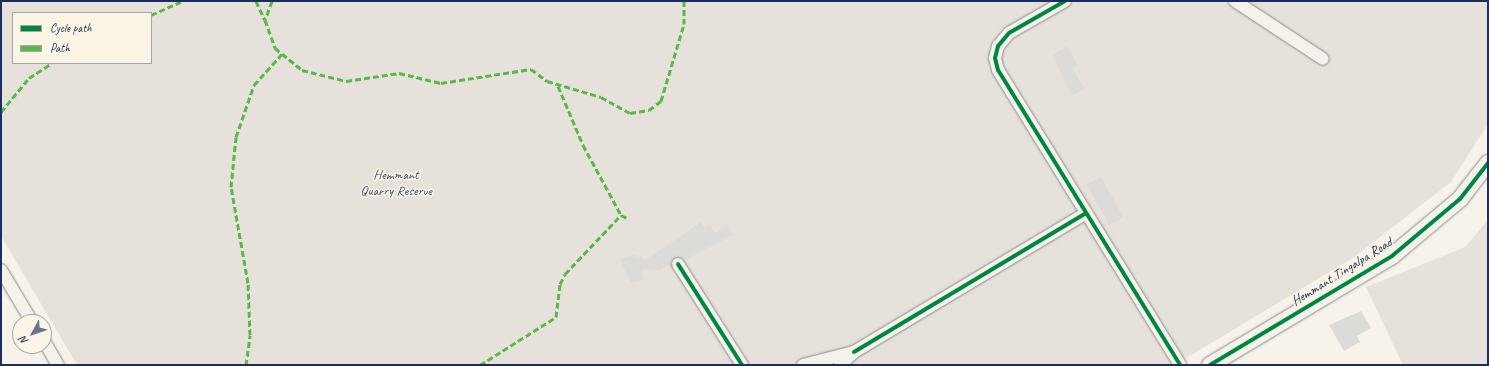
<!DOCTYPE html>
<html>
<head>
<meta charset="utf-8">
<style>
  body { margin:0 }
  #map { position:relative; width:1489px; height:366px; overflow:hidden; background:#f7f3ea; font-family:Caveat,sans-serif }
  div>[style] { position:absolute }
  .green>* { inset:0; background:#e6e2db }
  .building>* { inset:0; background:#dddbd7; transform-origin:0 0 }
  .roads { filter:drop-shadow(0 0 1px #8a8c91) drop-shadow(0 0 1px #8a8c91) }
  .street>* { height:12px; margin:-6px; padding:0 6px; transform-origin:6px; border-radius:6px; background:#f5f2ec }
  .secondary>* { height:16px; margin:-8px; padding:0 8px; transform-origin:8px; border-radius:8px; background:#f5f2ec }
  .quiet>* { height:3px; margin-top:-1.5px; transform-origin:0; background:repeating-linear-gradient(90deg,#58b947 0 6px,transparent 0 9px) }
  .cycleway>* { height:4px; margin:-2px; padding:0 2px; transform-origin:2px; border-radius:2px; background:#00873e }
  span { translate:-50% -50%; white-space:nowrap; text-align:center; line-height:1.15; -webkit-text-stroke:3px #fcf5e5; paint-order:stroke }
  .park-label { font-size:14px; color:#425176 }
  .street-label { font-size:14px; color:#1b2f5e }
  .frame { position:absolute; inset:0; border:2px solid #1b2f5e; pointer-events:none }
  .legend { position:absolute; left:12px; top:12px; width:140px; height:52px; box-sizing:border-box; background:#fcf5e5; border:1px solid #a2a6af; margin:0; padding:5px 7px; list-style:none; font-size:12px; color:#1b2f5e }
  .legend li { display:flex; align-items:center; gap:8px; height:20px }
  .legend b { width:20px; border:1px solid #a2a6af }
  .north { position:absolute; left:12px; top:314px; width:40px; height:40px; box-sizing:border-box; background:#fcf5e5; border:1px solid #a2a6af; border-radius:50%; rotate:230deg; font-size:11px; font-weight:700; line-height:16px; text-align:center; color:#1b2f5e }
  .north::after { content:''; display:block; margin:auto; width:14px; height:18px; background:#68748f; clip-path:polygon(50% 0,100% 100%,50% 72%,0 100%) }
</style>
</head>
<body>
<div id="map">
  <div class="green">
    <div style="clip-path:polygon(evenodd,1px 1px,1488px 1px,1488px 124px,1451px 182px,1354px 257px,1175px 365px,77px 365px,1px 236px,1px 1px,13px 13px,151px 13px,151px 63px,13px 63px,13px 13px)"></div>
    <div style="clip-path:polygon(1488px 220px,1488px 365px,1403px 365px,1366px 287px,1465px 247px)"></div>
  </div>
  <div class="building">
    <div style="clip-path:polygon(1067px 46px,1078px 65px,1072px 68px,1085px 89px,1072px 96px,1052px 55px)"></div>
    <div style="left:1101px;top:177px;width:46px;height:16px;rotate:61deg"></div>
    <div style="clip-path:polygon(701px 222px,705px 228px,710px 225px,715px 233px,728px 225px,733px 235px,684px 260px,674px 258px,671px 268px,669px 264px,661px 270px,641px 270px,643px 280px,631px 283px,620px 259px,636px 254px,637px 258px,642px 256px,644px 261px)"></div>
    <div style="clip-path:polygon(1361px 311px,1371px 328px,1357px 336px,1360px 342px,1344px 351px,1329px 325px)"></div>
  </div>
  <div class="roads">
    <div class="street">
      <div style="left:1065px;top:1px;width:64px;rotate:150.3deg"></div>
      <div style="left:1009px;top:33px;width:17px;rotate:130deg"></div>
      <div style="left:998px;top:46px;width:12px;rotate:104deg"></div>
      <div style="left:995px;top:58px;width:12px;rotate:76deg"></div>
      <div style="left:998px;top:70px;width:347px;rotate:58.3deg"></div>
      <div style="left:1235px;top:1px;width:105px;rotate:33.4deg"></div>
      <div style="left:678px;top:264px;width:120px;rotate:57.6deg"></div>
      <div style="left:1px;top:270px;width:61px;rotate:59.2deg"></div>
      <div style="left:44px;top:341px;width:28px;rotate:60deg"></div>
      <div style="left:854px;top:352px;width:270px;rotate:-30.9deg"></div>
      <div style="left:803px;top:365px;width:53px;rotate:-14.3deg"></div>
      <div style="left:854px;top:352px;width:19px;rotate:137deg"></div>
    </div>
    <div class="secondary">
      <div style="left:1210px;top:365px;width:212px;rotate:-30.9deg"></div>
      <div style="left:1392px;top:256px;width:89px;rotate:-40deg"></div>
      <div style="left:1460px;top:199px;width:46px;rotate:-52.1deg"></div>
    </div>
  </div>
  <div class="quiet">
    <div style="left:256px;top:1px;width:21px;rotate:65deg"></div>
    <div style="left:272px;top:1px;width:20px;rotate:110deg"></div>
    <div style="left:265px;top:20px;width:30px;rotate:70deg"></div>
    <div style="left:275px;top:48px;width:35px;rotate:39deg"></div>
    <div style="left:302px;top:70px;width:45px;rotate:14deg"></div>
    <div style="left:346px;top:81px;width:54px;rotate:-8.6deg"></div>
    <div style="left:399px;top:73px;width:43px;rotate:13.4deg"></div>
    <div style="left:441px;top:83px;width:91px;rotate:-8.8deg"></div>
    <div style="left:531px;top:69px;width:20px;rotate:37deg"></div>
    <div style="left:547px;top:81px;width:56px;rotate:16.5deg"></div>
    <div style="left:601px;top:97px;width:33px;rotate:29deg"></div>
    <div style="left:630px;top:113px;width:19px;rotate:-9deg"></div>
    <div style="left:649px;top:110px;width:15px;rotate:-37deg"></div>
    <div style="left:661px;top:101px;width:80px;rotate:-73.4deg"></div>
    <div style="left:684px;top:24px;width:23px;rotate:-90deg"></div>
    <div style="left:151px;top:15px;width:34px;rotate:-24deg"></div>
    <div style="left:558px;top:86px;width:64px;rotate:67deg"></div>
    <div style="left:583px;top:145px;width:80px;rotate:61.5deg"></div>
    <div style="left:621px;top:215px;width:7px;rotate:27deg"></div>
    <div style="left:1px;top:112px;width:44px;rotate:-50.5deg"></div>
    <div style="left:29px;top:78px;width:27px;rotate:-33deg"></div>
    <div style="left:246px;top:365px;width:30px;rotate:-82deg"></div>
    <div style="left:250px;top:335px;width:52px;rotate:-92.2deg"></div>
    <div style="left:248px;top:283px;width:97px;rotate:-100deg"></div>
    <div style="left:231px;top:187px;width:50px;rotate:-84.3deg"></div>
    <div style="left:236px;top:137px;width:55px;rotate:-70.9deg"></div>
    <div style="left:254px;top:85px;width:42px;rotate:-47.9deg"></div>
    <div style="left:480px;top:365px;width:90px;rotate:-32.3deg"></div>
    <div style="left:556px;top:317px;width:33px;rotate:-83deg"></div>
    <div style="left:560px;top:284px;width:11px;rotate:-63deg"></div>
    <div style="left:565px;top:274px;width:81px;rotate:-46.5deg"></div>
  </div>
  <div class="cycleway">
    <div style="left:1065px;top:1px;width:64px;rotate:150.3deg"></div>
    <div style="left:1009px;top:33px;width:17px;rotate:130deg"></div>
    <div style="left:998px;top:46px;width:12px;rotate:104deg"></div>
    <div style="left:995px;top:58px;width:12px;rotate:76deg"></div>
    <div style="left:998px;top:70px;width:347px;rotate:58.3deg"></div>
    <div style="left:678px;top:264px;width:120px;rotate:57.6deg"></div>
    <div style="left:854px;top:352px;width:270px;rotate:-30.9deg"></div>
    <div style="left:1210px;top:365px;width:212px;rotate:-30.9deg"></div>
    <div style="left:1392px;top:256px;width:89px;rotate:-40deg"></div>
    <div style="left:1460px;top:199px;width:46px;rotate:-52.1deg"></div>
  </div>
  <div class="park-label">
    <span style="left:396px;top:183px">Hemmant<br>Quarry Reserve</span>
  </div>
  <div class="street-label">
    <span style="left:1342px;top:272px;rotate:-32deg">Hemmant Tingalpa Road</span>
  </div>
  <div class="frame"></div>
  <ul class="legend">
  <li><b style="height:5px;background:#00873e"></b>Cycle path</li>
  <li><b style="height:5px;background:#58b947"></b>Path</li>
  </ul>
  <div class="north">N</div>
</div>
</body>
</html>
